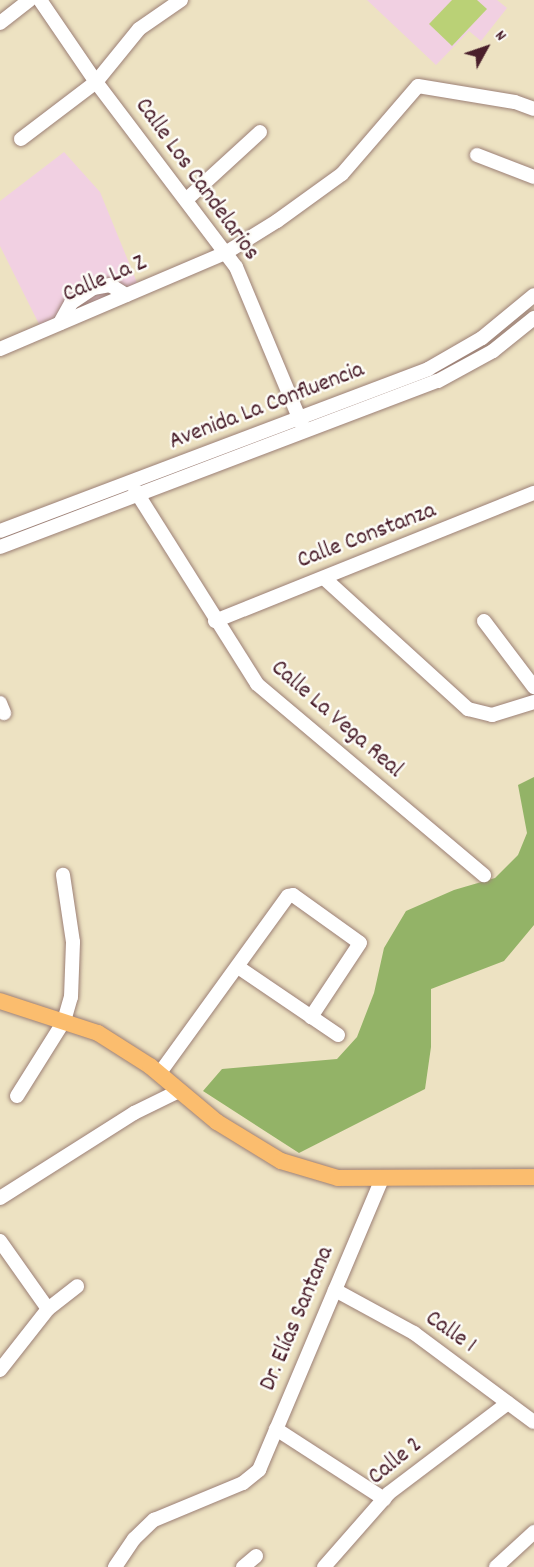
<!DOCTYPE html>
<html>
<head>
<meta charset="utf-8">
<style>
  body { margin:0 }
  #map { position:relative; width:534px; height:1567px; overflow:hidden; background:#ede2c2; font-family:Dekko,sans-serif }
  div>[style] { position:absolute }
  .built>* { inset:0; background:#f1d0e2 }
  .green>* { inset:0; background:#bad176 }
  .forest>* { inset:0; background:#93b367 }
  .roads { filter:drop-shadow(0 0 2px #9c8076) drop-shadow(0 0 2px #9c8076) }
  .minor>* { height:14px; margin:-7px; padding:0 7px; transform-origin:7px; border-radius:7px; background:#fff }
  .major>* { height:16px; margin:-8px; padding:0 8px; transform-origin:8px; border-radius:8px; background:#fbbd6e }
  span { translate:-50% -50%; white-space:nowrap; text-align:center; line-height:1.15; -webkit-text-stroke:5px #fdfcf7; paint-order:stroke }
  .street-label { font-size:24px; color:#4a1f2b }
  .north { position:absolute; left:456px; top:18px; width:60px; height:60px; -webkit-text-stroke:4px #fdfcf7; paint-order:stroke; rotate:50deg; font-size:16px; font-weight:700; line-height:24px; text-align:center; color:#4a1f2b }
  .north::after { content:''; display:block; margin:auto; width:21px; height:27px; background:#4a1f2b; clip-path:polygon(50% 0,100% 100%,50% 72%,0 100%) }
</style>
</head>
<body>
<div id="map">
  <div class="built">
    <div style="clip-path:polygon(367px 0,497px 0,507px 8px,481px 41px,469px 31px,436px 65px)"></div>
    <div style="clip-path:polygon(64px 152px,100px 192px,138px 285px,40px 326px,0 246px,0 201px)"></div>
  </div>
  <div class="green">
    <div style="clip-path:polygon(452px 0,477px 0,487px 9px,452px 46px,429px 24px)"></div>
  </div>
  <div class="forest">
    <div style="clip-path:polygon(534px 777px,534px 925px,504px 961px,431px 989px,431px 1047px,425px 1089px,299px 1153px,203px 1091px,222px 1069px,337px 1059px,357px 1037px,374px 993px,384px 948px,406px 911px,454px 890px,495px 878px,518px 855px,527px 833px,518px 785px)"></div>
  </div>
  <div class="roads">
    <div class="minor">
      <div style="left:40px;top:0;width:99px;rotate:55.7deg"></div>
      <div style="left:96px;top:82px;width:232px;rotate:52.9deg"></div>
      <div style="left:236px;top:267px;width:171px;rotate:67.3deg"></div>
      <div style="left:0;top:23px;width:37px;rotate:-38deg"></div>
      <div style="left:21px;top:139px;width:94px;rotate:-37.2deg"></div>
      <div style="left:96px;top:82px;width:68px;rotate:-50.9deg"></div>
      <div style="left:139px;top:29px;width:51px;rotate:-34.6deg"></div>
      <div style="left:477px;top:155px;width:61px;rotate:21.1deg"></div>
      <div style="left:187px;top:199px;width:99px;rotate:-42.5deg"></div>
      <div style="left:60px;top:323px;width:23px;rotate:-61deg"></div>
      <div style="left:71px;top:303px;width:27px;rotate:-34deg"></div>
      <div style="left:93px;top:288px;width:17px;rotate:-10deg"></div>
      <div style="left:110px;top:285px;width:19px;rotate:32deg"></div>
      <div style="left:0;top:349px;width:247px;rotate:-23.1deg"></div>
      <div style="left:227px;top:252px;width:59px;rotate:-31.8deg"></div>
      <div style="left:277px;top:221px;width:80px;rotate:-35.9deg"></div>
      <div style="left:342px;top:174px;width:116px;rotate:-49.2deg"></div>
      <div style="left:418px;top:86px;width:98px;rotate:9.4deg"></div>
      <div style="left:515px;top:102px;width:20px;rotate:20deg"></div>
      <div style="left:135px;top:490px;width:229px;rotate:57.8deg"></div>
      <div style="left:257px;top:684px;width:297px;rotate:40.1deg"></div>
      <div style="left:0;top:531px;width:458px;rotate:-20.7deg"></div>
      <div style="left:428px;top:369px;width:62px;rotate:-29.9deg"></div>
      <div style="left:482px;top:338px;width:67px;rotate:-39.6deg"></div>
      <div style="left:0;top:547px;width:468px;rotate:-20.8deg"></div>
      <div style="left:438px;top:381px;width:63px;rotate:-28.6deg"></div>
      <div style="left:493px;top:351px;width:53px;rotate:-38.8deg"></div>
      <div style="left:324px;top:578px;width:195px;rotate:42.3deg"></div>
      <div style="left:468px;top:709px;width:25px;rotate:14deg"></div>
      <div style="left:492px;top:715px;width:44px;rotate:-17.2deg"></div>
      <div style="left:215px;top:621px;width:344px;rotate:-21.9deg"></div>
      <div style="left:484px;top:621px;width:83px;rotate:52.9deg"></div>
      <div style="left:0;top:703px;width:11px;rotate:68deg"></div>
      <div style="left:238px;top:967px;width:121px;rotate:34.2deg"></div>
      <div style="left:159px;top:1074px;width:220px;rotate:-54.1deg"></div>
      <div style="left:288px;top:896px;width:5px;rotate:-11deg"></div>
      <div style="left:293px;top:895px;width:82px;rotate:35.6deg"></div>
      <div style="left:360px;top:943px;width:89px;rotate:123.5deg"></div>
      <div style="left:17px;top:1096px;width:89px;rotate:-57.9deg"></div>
      <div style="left:64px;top:1021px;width:25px;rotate:-74deg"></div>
      <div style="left:71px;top:997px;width:55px;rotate:-87.9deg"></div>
      <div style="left:73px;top:942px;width:68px;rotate:-98.5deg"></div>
      <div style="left:0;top:1198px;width:159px;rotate:-32.4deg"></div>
      <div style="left:134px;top:1113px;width:50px;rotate:-26.1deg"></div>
      <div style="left:0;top:1241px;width:83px;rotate:54.8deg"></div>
      <div style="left:335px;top:1290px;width:90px;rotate:28.6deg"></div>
      <div style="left:414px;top:1333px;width:149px;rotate:36.6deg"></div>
      <div style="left:0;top:1370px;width:78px;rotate:-51.8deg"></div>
      <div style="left:48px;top:1309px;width:37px;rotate:-38deg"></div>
      <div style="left:276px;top:1429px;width:129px;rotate:32.9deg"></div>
      <div style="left:115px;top:1567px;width:34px;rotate:-56deg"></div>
      <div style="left:134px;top:1539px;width:28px;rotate:-44deg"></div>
      <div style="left:154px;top:1520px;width:96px;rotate:-22.6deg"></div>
      <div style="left:243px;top:1483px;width:21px;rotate:-39deg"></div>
      <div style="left:259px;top:1470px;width:318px;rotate:-67.1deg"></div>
      <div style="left:243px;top:1567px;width:17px;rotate:-40deg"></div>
      <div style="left:324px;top:1567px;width:98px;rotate:-48.7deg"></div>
      <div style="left:389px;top:1493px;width:149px;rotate:-37.1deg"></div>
      <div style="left:496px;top:1567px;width:52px;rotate:-42.6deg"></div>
    </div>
    <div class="major">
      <div style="left:0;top:1001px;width:103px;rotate:18.1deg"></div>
      <div style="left:98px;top:1033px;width:62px;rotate:32.4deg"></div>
      <div style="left:150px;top:1066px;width:87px;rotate:39.9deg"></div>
      <div style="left:217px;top:1122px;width:75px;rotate:31.4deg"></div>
      <div style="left:281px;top:1161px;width:59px;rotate:16.6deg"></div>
      <div style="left:338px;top:1178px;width:196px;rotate:-0.3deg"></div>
    </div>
  </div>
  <div class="street-label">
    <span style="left:196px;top:180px;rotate:54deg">Calle Los Candelarios</span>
    <span style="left:105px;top:280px;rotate:-23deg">Calle La Z</span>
    <span style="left:267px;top:407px;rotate:-21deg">Avenida La Confluencia</span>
    <span style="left:367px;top:537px;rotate:-21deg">Calle Constanza</span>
    <span style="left:336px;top:720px;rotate:41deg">Calle La Vega Real</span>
    <span style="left:298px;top:1319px;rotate:-67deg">Dr. Elías Santana</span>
    <span style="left:450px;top:1333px;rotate:35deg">Calle 1</span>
    <span style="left:396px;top:1462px;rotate:-39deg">Calle 2</span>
  </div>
  <div class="north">N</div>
</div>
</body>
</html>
